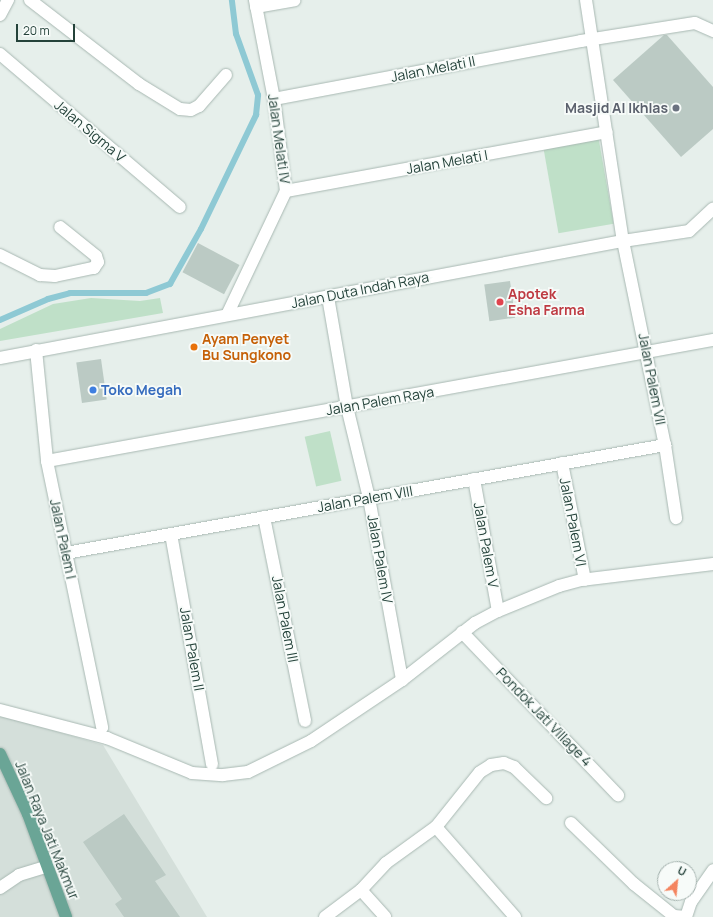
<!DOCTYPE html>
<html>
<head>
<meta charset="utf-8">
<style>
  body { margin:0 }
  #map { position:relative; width:713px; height:917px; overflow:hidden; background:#e6efeb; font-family:Manrope,sans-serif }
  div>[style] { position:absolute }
  .built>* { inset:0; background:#d4dfda }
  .green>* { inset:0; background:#bfe0c8; transform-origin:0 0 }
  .stream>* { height:6px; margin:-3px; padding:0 3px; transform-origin:3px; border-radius:3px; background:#8ec9d4 }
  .building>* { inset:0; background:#bbcac4; transform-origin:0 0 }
  .roads { filter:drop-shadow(0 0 1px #a8b8b2) drop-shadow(0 0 1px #a8b8b2) }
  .minor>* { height:12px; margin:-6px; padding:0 6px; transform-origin:6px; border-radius:6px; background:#fff }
  .major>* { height:12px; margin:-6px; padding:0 6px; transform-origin:6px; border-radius:6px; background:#6aa596 }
  .dots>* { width:11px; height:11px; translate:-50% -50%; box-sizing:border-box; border:2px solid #f7fbf9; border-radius:50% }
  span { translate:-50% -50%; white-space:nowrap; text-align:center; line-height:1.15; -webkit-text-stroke:3.5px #f7fbf9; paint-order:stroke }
  .street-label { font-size:14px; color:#24423a }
  .worship-label { font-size:14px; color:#5b616d; font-weight:700 }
  .right { translate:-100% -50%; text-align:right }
  .health-label { font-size:14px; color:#be3a42; font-weight:700 }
  .left { translate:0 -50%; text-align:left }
  .food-label { font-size:14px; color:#c56008; font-weight:700 }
  .shop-label { font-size:14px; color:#366cbe; font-weight:700 }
  .north { position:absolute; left:657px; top:861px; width:40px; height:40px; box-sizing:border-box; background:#f7fbf9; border:1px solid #a3b1ad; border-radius:50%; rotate:27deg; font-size:11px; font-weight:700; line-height:16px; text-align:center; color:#24423a }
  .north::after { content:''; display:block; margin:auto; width:14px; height:18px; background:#f4845f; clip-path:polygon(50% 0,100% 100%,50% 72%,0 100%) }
  .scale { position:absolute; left:16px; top:24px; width:59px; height:18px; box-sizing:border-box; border:2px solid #24423a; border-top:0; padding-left:5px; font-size:12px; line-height:14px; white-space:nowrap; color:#24423a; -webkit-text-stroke:3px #f7fbf9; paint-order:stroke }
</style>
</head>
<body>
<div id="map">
  <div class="built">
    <div style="clip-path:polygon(0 715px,103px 745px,207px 917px,0 917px)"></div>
  </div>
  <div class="green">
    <div style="left:598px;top:135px;width:90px;height:56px;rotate:80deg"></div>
    <div style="clip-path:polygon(91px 298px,140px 301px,160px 298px,163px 313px,0 341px,0 329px,53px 304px)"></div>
    <div style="left:330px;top:431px;width:51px;height:26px;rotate:77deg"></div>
  </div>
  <div class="stream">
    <div style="left:0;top:320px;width:52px;rotate:-23.6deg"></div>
    <div style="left:48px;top:299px;width:23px;rotate:-15deg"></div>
    <div style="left:70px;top:293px;width:76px"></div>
    <div style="left:146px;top:293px;width:26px;rotate:-21deg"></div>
    <div style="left:170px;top:284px;width:63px;rotate:-60.6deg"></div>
    <div style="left:201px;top:229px;width:127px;rotate:-64.2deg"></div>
    <div style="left:256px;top:115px;width:20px;rotate:-84deg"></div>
    <div style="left:258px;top:95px;width:65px;rotate:-109.8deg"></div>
    <div style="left:236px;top:34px;width:34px;rotate:-97deg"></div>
  </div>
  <div class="building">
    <div style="clip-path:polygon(664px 35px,667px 35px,713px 87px,713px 129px,681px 157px,613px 80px)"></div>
    <div style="left:198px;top:243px;width:47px;height:33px;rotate:28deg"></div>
    <div style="left:510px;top:281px;width:37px;height:26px;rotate:82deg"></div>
    <div style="left:101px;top:359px;width:41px;height:25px;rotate:82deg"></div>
    <div style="clip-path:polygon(124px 814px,166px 875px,155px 881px,180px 917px,124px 917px,115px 904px,122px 899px,83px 842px)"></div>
  </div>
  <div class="roads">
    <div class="minor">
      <div style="left:30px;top:0;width:138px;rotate:37.6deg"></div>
      <div style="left:139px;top:84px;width:48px;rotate:31.4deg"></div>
      <div style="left:180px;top:109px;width:11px;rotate:5deg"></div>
      <div style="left:191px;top:110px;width:9px;rotate:-27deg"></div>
      <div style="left:199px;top:106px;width:41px;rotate:-48.9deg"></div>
      <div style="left:586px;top:0;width:244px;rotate:81.3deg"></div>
      <div style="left:623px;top:241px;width:208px;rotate:78.4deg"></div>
      <div style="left:665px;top:445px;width:74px;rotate:81.4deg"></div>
      <div style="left:256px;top:7px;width:39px;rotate:-10deg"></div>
      <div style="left:0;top:15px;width:17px;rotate:-62deg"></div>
      <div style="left:0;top:54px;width:236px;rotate:40.4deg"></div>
      <div style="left:274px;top:99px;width:312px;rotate:-10.7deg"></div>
      <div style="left:581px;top:41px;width:115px;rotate:-9deg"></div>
      <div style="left:695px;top:23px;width:20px;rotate:24deg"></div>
      <div style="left:286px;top:191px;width:326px;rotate:-10.4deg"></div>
      <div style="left:0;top:255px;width:45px;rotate:26.6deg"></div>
      <div style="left:40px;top:275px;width:15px;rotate:4deg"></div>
      <div style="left:55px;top:276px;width:40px;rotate:-12deg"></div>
      <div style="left:94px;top:268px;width:7px;rotate:-56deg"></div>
      <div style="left:98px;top:262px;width:6px;rotate:-108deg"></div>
      <div style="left:96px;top:256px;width:46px;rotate:-141.1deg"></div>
      <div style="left:328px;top:297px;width:112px;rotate:80.2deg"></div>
      <div style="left:347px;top:407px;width:94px;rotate:76.4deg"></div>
      <div style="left:369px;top:498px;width:185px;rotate:79.7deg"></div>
      <div style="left:227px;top:315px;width:137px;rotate:-64.6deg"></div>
      <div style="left:286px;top:191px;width:93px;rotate:-97.4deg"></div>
      <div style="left:274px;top:99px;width:101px;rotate:-100.9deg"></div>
      <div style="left:36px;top:350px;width:112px;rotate:84.3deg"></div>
      <div style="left:47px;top:461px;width:272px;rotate:78.3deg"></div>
      <div style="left:0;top:358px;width:634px;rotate:-10.64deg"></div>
      <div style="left:623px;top:241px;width:67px;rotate:-8.6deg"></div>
      <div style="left:689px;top:231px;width:33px;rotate:-43deg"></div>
      <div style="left:47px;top:461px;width:677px;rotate:-10.3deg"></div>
      <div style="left:562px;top:463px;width:119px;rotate:78.9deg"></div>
      <div style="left:474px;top:479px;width:134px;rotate:79.7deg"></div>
      <div style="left:264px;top:517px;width:208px;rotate:78.6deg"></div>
      <div style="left:171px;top:534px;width:234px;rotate:79.9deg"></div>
      <div style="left:66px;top:553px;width:609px;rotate:-10.22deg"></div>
      <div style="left:462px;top:632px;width:226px;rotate:46.3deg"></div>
      <div style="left:0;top:710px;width:111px;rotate:14.7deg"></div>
      <div style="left:107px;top:738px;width:92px;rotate:22.4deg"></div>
      <div style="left:192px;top:773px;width:31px;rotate:4deg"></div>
      <div style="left:223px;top:775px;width:25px;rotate:-7deg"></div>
      <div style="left:248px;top:772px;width:70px;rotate:-26.2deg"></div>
      <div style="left:311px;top:741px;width:110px;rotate:-33.8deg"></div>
      <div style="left:402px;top:680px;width:93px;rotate:-38deg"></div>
      <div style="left:475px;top:623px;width:26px;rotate:-28deg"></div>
      <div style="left:498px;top:611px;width:66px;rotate:-22.3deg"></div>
      <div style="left:559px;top:586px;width:23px;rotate:-15deg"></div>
      <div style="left:581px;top:580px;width:133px;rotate:-6.9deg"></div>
      <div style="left:571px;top:823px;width:88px;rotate:44.1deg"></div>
      <div style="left:634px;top:884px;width:51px;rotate:38.7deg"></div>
      <div style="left:674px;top:916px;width:12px;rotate:5deg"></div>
      <div style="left:436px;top:827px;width:120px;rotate:48.7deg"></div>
      <div style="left:0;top:888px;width:23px;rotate:-34deg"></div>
      <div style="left:19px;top:875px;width:30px;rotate:-17deg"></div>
      <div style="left:361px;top:890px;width:36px;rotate:48deg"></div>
      <div style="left:325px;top:917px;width:45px;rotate:-36.9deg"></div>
      <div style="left:361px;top:890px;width:37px;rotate:-47deg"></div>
      <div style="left:386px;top:863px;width:62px;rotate:-35.8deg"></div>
      <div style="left:436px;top:827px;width:70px;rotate:-51.3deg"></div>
      <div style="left:480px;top:772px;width:13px;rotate:-32deg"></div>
      <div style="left:491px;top:765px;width:13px;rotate:-9deg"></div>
      <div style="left:504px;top:763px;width:11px;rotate:22deg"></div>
      <div style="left:514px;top:767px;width:45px;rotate:44.1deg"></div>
      <div style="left:686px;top:917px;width:16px;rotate:-72deg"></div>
      <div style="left:691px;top:902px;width:39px;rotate:-55deg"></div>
    </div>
    <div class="major">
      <div style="left:0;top:754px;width:66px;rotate:65deg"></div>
      <div style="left:28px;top:814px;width:110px;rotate:69.7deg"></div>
    </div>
  </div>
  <div class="dots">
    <div style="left:676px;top:108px;background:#6b7280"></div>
    <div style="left:500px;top:302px;background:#e0444e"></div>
    <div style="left:194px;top:347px;background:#e8710a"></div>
    <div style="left:93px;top:390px;background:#3f7fe0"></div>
  </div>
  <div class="street-label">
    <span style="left:433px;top:69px;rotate:-11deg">Jalan Melati II</span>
    <span style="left:90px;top:131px;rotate:40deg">Jalan Sigma V</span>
    <span style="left:279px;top:139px;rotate:82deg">Jalan Melati IV</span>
    <span style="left:447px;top:162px;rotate:-10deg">Jalan Melati I</span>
    <span style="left:360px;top:290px;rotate:-11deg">Jalan Duta Indah Raya</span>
    <span style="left:652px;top:379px;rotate:79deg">Jalan Palem VII</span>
    <span style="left:380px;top:401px;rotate:-10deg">Jalan Palem Raya</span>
    <span style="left:365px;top:499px;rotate:-10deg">Jalan Palem VIII</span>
    <span style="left:573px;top:522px;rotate:79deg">Jalan Palem VI</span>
    <span style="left:63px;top:539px;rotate:78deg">Jalan Palem I</span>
    <span style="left:486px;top:545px;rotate:80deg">Jalan Palem V</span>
    <span style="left:380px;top:559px;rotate:80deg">Jalan Palem IV</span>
    <span style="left:285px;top:619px;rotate:79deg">Jalan Palem III</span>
    <span style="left:192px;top:649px;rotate:80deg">Jalan Palem II</span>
    <span style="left:544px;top:717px;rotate:46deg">Pondok Jati Village 4</span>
    <span style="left:47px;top:830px;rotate:68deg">Jalan Raya Jati Makmur</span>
  </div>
  <div class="worship-label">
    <span class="right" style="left:668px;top:108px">Masjid Al Ikhlas</span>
  </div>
  <div class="health-label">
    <span class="left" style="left:508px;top:302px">Apotek<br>Esha Farma</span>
  </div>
  <div class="food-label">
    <span class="left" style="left:202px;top:347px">Ayam Penyet<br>Bu Sungkono</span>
  </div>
  <div class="shop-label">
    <span class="left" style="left:101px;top:390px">Toko Megah</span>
  </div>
  <div class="north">U</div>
  <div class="scale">20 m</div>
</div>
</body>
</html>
